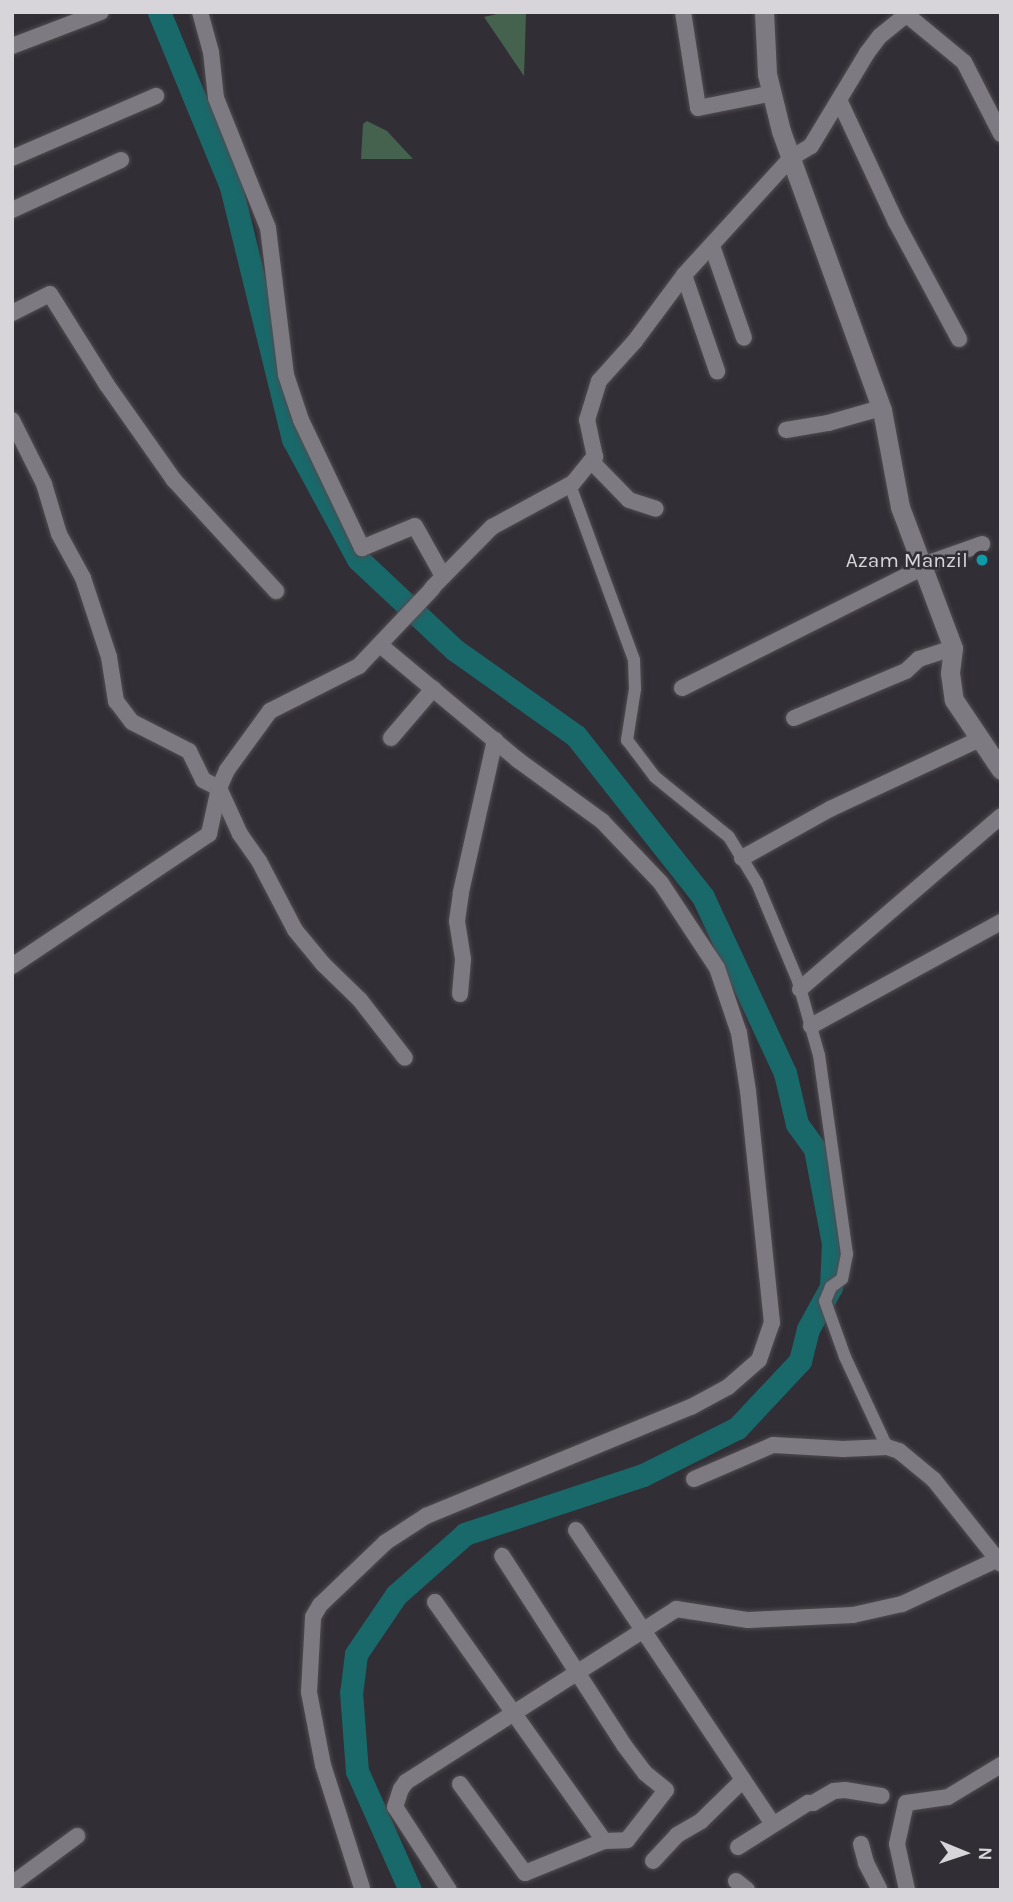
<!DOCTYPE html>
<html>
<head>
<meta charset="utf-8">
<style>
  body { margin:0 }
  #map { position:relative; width:1013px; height:1902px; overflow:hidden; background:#322e35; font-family:Karla,sans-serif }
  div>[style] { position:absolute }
  .green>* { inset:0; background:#45624e }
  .river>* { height:23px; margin:-11.5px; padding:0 11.5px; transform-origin:11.5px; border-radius:11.5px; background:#19696b }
  .roads { filter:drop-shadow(0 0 2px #4f4c51) drop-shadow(0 0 2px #4f4c51) }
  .pedestrian>* { height:12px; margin:-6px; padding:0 6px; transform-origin:6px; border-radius:6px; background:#7e7a81 }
  .minor>* { height:16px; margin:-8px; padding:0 8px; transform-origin:8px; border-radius:8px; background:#7e7a81 }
  .secondary>* { height:19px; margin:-9.5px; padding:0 9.5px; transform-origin:9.5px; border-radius:9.5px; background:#7e7a81 }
  .dots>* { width:19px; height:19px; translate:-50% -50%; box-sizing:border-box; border:4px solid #322e35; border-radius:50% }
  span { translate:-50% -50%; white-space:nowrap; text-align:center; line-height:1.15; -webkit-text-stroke:5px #322e35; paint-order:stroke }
  .poi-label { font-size:21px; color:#d7d5d9 }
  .right { translate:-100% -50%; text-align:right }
  .frame { position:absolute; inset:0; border:14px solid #d7d5d9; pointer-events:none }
  .north { position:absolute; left:929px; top:1818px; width:70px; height:70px; -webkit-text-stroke:5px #322e35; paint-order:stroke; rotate:92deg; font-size:19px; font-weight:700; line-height:28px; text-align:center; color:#d7d5d9 }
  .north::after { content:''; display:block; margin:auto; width:24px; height:32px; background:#d7d5d9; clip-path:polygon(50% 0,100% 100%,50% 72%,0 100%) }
</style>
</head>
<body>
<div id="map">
  <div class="green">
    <div style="clip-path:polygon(505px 12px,526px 12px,524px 76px,484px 17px)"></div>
    <div style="clip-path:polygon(367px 121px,387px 131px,413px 159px,361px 159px,363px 124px)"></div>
  </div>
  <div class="river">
    <div style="left:159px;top:12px;width:189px;rotate:67.6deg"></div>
    <div style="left:231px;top:187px;width:260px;rotate:76.2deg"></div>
    <div style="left:293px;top:439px;width:136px;rotate:61.6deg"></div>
    <div style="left:358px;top:559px;width:133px;rotate:43.2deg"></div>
    <div style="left:455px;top:650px;width:148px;rotate:35.4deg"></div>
    <div style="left:576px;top:736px;width:205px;rotate:51.7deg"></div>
    <div style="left:703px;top:897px;width:194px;rotate:65deg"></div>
    <div style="left:785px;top:1073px;width:52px;rotate:76.8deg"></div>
    <div style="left:797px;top:1124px;width:31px;rotate:54deg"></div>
    <div style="left:815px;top:1149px;width:96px;rotate:79.2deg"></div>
    <div style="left:833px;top:1243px;width:44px;rotate:92.6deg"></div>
    <div style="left:831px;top:1287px;width:48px;rotate:118.7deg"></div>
    <div style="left:808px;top:1329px;width:33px;rotate:104deg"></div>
    <div style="left:800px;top:1361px;width:92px;rotate:133.2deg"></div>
    <div style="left:737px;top:1428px;width:105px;rotate:153.4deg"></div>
    <div style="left:643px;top:1475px;width:188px;rotate:161.7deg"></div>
    <div style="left:465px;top:1534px;width:92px;rotate:138.5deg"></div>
    <div style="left:396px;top:1595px;width:71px;rotate:124.1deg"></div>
    <div style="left:356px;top:1654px;width:38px;rotate:97deg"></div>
    <div style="left:351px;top:1692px;width:79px;rotate:85.7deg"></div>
    <div style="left:357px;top:1771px;width:130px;rotate:66deg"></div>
  </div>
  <div class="roads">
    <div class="pedestrian">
      <div style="left:570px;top:485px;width:186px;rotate:69.9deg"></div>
      <div style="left:634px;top:660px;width:29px;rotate:88deg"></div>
      <div style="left:635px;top:689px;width:52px;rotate:98.9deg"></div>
      <div style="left:627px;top:740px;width:46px;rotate:52.9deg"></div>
      <div style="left:655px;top:777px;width:95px;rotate:39deg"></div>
      <div style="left:729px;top:837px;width:54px;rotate:58.7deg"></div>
      <div style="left:757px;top:883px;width:106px;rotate:67.3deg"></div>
      <div style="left:798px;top:981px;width:77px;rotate:74.2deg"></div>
      <div style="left:819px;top:1055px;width:201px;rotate:82deg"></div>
      <div style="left:847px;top:1254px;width:25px;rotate:101deg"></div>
      <div style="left:842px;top:1279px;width:14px;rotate:144deg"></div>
      <div style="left:831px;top:1287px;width:15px;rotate:113deg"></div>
      <div style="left:825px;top:1301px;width:59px;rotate:70.3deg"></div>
      <div style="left:845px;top:1357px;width:99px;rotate:65deg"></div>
    </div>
    <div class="minor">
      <div style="left:200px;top:12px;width:41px;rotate:74.6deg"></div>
      <div style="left:211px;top:52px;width:46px;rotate:83.8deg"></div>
      <div style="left:216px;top:98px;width:140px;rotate:68.2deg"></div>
      <div style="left:268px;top:228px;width:148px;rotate:83deg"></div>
      <div style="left:286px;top:375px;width:47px;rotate:71.6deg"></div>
      <div style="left:301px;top:420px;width:142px;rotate:64.5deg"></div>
      <div style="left:362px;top:548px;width:57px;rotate:-22.5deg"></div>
      <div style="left:415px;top:526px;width:57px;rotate:60.8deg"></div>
      <div style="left:683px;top:12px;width:97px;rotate:81.1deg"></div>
      <div style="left:698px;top:108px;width:76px;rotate:-11.3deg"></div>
      <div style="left:907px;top:15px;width:74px;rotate:39.5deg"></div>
      <div style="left:964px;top:62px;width:81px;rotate:62.8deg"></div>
      <div style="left:12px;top:46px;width:95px;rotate:-20.9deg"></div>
      <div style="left:840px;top:102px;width:132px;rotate:65deg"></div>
      <div style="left:896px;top:222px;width:133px;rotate:61.7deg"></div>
      <div style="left:12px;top:158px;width:157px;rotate:-23.3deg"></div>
      <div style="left:12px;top:210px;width:120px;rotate:-24.6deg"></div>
      <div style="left:712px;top:246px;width:97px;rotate:70.8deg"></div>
      <div style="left:684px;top:275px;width:102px;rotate:71deg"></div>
      <div style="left:12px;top:313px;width:42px;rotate:-26.6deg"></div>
      <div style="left:50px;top:294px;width:107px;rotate:57.9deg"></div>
      <div style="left:107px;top:385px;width:116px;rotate:54.8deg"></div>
      <div style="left:174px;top:480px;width:151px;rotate:47.4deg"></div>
      <div style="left:12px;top:420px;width:72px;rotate:63.4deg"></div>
      <div style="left:44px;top:484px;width:52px;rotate:73.3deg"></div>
      <div style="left:59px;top:534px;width:50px;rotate:61.4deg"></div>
      <div style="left:83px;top:578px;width:83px;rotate:71.8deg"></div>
      <div style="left:109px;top:657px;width:45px;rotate:81deg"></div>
      <div style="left:116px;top:701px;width:26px;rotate:53deg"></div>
      <div style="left:132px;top:722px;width:64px;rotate:27deg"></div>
      <div style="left:189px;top:751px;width:32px;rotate:64deg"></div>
      <div style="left:203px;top:780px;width:18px;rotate:27deg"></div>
      <div style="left:219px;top:788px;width:51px;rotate:65.5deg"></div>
      <div style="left:240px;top:834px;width:33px;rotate:55deg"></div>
      <div style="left:259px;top:861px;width:78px;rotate:62.4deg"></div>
      <div style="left:295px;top:930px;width:44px;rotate:50.5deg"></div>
      <div style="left:323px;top:964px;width:52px;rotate:44.2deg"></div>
      <div style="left:360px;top:1000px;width:73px;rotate:52.2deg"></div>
      <div style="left:786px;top:430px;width:43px;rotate:-9.5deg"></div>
      <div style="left:828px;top:423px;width:55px;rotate:-15.8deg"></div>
      <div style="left:591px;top:461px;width:54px;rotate:45.7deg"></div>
      <div style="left:629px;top:500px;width:28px;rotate:18deg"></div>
      <div style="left:432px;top:588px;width:86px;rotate:-45.5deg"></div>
      <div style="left:492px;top:527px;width:92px;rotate:-28.5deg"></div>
      <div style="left:573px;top:483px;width:28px;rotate:-51deg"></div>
      <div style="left:591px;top:461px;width:6px;rotate:-45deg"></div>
      <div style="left:595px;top:457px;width:38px;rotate:-102deg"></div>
      <div style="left:587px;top:420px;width:41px;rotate:-72.9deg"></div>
      <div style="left:599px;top:381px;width:54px;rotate:-48deg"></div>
      <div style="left:635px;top:341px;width:82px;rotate:-53.4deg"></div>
      <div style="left:684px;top:275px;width:159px;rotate:-47.6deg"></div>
      <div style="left:791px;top:158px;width:23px;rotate:-31deg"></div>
      <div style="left:811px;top:146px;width:109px;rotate:-58.9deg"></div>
      <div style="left:867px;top:53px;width:21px;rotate:-53deg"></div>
      <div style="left:880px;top:36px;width:38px;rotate:-39deg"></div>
      <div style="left:682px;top:688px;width:264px;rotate:-26.6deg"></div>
      <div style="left:918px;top:570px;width:4px;rotate:-63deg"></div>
      <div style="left:920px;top:566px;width:66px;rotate:-19.5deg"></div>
      <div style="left:794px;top:718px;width:121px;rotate:-22.8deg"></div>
      <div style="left:906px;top:671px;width:18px;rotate:-43deg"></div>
      <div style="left:919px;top:659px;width:36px;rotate:-18deg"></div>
      <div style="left:391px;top:738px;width:65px;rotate:-49.4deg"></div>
      <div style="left:742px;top:858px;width:101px;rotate:-29.1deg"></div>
      <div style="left:830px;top:809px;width:163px;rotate:-25deg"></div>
      <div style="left:12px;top:966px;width:237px;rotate:-33.8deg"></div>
      <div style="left:209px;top:834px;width:47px;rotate:-77.7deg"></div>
      <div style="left:219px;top:788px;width:20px;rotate:-66deg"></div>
      <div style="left:227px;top:770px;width:73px;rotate:-53.9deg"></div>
      <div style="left:270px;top:711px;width:100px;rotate:-26.8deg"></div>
      <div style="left:359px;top:666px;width:106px;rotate:-46.5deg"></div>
      <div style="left:800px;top:989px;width:265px;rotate:-40.7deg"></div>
      <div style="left:460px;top:994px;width:35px;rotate:-85deg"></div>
      <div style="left:463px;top:959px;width:38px;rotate:-99deg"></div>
      <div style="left:457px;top:921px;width:29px;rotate:-82deg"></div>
      <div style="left:461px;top:892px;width:156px;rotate:-77.4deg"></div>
      <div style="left:811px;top:1026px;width:217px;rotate:-28.7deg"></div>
      <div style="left:694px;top:1479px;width:86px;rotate:-23.3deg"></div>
      <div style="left:773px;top:1445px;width:70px;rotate:3.3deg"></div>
      <div style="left:843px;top:1449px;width:44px;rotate:-2.6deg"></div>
      <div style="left:887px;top:1447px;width:13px;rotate:18deg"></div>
      <div style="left:899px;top:1451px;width:45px;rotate:39.6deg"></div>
      <div style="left:934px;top:1480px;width:107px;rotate:51.4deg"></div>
      <div style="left:576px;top:1530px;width:354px;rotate:56.2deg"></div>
      <div style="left:435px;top:1602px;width:293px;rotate:54.7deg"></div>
      <div style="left:460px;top:1784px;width:110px;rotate:53.9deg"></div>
      <div style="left:525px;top:1873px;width:85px;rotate:-22.1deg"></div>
      <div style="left:604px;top:1841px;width:23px;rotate:-2deg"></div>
      <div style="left:627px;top:1840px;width:63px;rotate:-52deg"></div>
      <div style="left:666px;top:1790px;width:27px;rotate:-141deg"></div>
      <div style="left:645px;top:1773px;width:35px;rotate:-127deg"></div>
      <div style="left:624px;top:1745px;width:225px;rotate:-122.8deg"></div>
      <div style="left:861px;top:1844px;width:20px;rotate:75deg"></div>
      <div style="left:866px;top:1863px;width:30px;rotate:63deg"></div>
      <div style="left:738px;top:1847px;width:83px;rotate:-32.2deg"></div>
      <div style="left:808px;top:1803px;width:5px"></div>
      <div style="left:813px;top:1803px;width:24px;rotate:-30deg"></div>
      <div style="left:834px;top:1791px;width:11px;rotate:-5deg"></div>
      <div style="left:845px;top:1790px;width:37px;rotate:9deg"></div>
      <div style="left:653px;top:1861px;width:35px;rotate:-47deg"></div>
      <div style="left:677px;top:1835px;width:28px;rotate:-30deg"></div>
      <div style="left:701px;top:1821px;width:59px;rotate:-44.3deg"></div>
      <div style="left:736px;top:1881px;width:14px;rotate:39deg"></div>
      <div style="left:12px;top:1884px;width:81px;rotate:-36.4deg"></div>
      <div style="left:362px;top:1888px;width:129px;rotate:-107.6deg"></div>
      <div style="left:323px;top:1765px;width:74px;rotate:-100.9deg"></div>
      <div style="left:309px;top:1692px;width:75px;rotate:-86.9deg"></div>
      <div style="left:313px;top:1617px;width:14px;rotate:-60deg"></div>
      <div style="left:320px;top:1605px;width:91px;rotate:-43.7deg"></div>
      <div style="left:386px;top:1542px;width:48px;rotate:-33deg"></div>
      <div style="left:426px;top:1516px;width:287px;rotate:-22.4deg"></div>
      <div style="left:691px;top:1407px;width:42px;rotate:-28.4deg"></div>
      <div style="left:728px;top:1387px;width:41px;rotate:-41.1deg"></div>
      <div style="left:759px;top:1360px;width:39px;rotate:-71deg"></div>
      <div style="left:772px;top:1323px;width:233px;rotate:-95.9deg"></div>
      <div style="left:748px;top:1091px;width:59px;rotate:-98.8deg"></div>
      <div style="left:739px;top:1033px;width:69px;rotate:-108.7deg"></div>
      <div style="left:717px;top:968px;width:102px;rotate:-123.4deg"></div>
      <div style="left:661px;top:883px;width:86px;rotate:-133.6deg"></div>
      <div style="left:602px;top:821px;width:104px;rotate:-144deg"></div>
      <div style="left:518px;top:760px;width:180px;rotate:-140.2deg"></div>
      <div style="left:449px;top:1890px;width:99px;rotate:-123deg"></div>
      <div style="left:395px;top:1807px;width:19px;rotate:-72deg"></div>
      <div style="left:401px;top:1789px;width:9px;rotate:-54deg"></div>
      <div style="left:406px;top:1782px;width:321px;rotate:-32.6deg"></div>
      <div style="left:676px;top:1609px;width:73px;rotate:8.7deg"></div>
      <div style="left:748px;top:1620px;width:105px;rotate:-2.7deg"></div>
      <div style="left:853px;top:1615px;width:50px;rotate:-12.7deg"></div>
      <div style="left:902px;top:1604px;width:106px;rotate:-25.1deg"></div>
      <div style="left:907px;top:1890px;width:47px;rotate:-102.3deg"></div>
      <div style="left:897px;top:1844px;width:42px;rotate:-77.6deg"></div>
      <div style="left:906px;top:1803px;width:42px;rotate:-8.1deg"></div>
      <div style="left:948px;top:1797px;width:62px;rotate:-31.1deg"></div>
    </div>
    <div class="secondary">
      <div style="left:764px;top:12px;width:62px;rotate:87.2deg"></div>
      <div style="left:767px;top:74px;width:59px;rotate:76.2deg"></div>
      <div style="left:781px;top:131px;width:297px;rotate:70.1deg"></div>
      <div style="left:882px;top:410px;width:99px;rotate:79.5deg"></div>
      <div style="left:900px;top:507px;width:151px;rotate:69.4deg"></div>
      <div style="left:953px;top:648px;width:25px;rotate:97deg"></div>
      <div style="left:950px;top:673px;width:27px;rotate:82deg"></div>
      <div style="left:954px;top:700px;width:84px;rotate:56.1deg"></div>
    </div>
  </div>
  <div class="dots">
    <div style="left:982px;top:560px;background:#0f9aa8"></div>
  </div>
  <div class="poi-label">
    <span class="right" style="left:968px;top:560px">Azam Manzil</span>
  </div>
  <div class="frame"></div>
  <div class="north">N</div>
</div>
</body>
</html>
